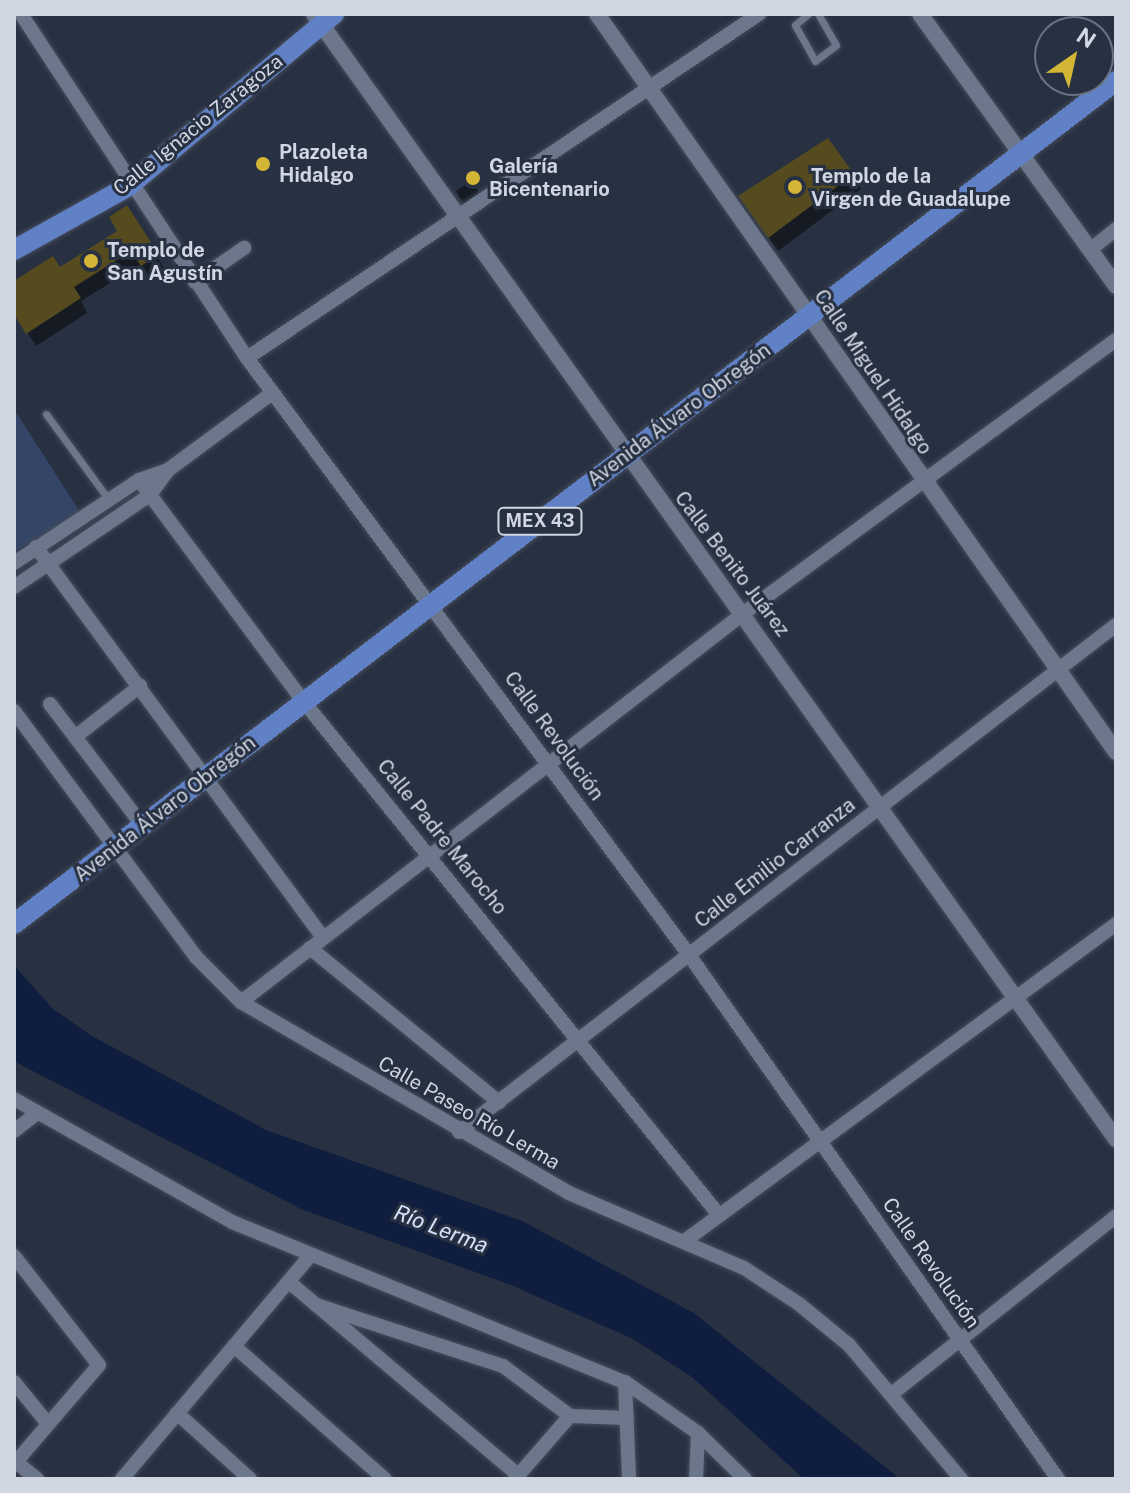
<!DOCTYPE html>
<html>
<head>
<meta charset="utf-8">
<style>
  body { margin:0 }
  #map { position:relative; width:1130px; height:1493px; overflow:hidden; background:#283142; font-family:"Public Sans",sans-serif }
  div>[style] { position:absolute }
  .green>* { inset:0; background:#344567 }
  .water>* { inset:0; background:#0f1e3e }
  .shadow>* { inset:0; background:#0007; transform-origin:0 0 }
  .building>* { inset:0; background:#564b1f }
  .roads { filter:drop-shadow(0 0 2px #464d5c) drop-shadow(0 0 2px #464d5c) }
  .service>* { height:7px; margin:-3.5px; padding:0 3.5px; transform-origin:3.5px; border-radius:3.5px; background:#6d778b }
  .minor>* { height:14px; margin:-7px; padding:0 7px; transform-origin:7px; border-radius:7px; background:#6d778b }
  .tertiary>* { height:16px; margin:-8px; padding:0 8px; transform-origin:8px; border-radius:8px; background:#6d778b }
  .primary>* { height:20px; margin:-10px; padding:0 10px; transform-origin:10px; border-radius:10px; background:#6081c6 }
  .dots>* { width:22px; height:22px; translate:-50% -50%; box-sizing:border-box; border:4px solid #283142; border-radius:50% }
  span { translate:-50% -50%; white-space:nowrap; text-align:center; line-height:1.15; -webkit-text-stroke:6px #283142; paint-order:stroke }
  .shield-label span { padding:2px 6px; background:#283142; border:2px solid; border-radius:6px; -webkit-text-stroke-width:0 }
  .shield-label { font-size:18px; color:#d0d6e2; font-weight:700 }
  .street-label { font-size:20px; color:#d0d6e2 }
  .poi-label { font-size:20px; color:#d0d6e2; font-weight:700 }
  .left { translate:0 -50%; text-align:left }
  .water-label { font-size:22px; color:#d4e1fb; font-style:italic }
  .frame { position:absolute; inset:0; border:16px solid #d0d6e2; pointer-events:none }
  .north { position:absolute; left:1034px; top:16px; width:80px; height:80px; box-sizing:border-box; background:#283142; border:2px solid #6b7382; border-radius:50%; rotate:34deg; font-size:22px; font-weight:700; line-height:32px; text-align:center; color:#d0d6e2 }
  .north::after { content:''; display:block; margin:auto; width:28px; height:36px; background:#d3b635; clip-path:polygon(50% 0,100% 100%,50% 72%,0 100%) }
</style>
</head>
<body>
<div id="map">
  <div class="green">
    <div style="clip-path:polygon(14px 409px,80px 512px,14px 552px)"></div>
  </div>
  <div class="water">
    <div style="clip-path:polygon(14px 965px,53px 1009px,92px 1036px,266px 1130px,522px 1221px,694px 1313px,900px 1479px,804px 1479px,692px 1377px,633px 1339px,511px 1285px,301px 1209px,23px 1066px,14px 1060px)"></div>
  </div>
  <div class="shadow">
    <div style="clip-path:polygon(827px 140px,861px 189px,778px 251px,749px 211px)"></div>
    <div style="left:472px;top:181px;width:19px;height:19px;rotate:58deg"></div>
    <div style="clip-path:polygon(127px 208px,165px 270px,151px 279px,141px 264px,81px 301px,87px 313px,36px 346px,14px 311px,14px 283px,59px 270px,120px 232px)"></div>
  </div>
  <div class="building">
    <div style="clip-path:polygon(828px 138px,854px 174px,768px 238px,738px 196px)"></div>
    <div style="clip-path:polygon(127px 205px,159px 255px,141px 266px,131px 251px,74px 287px,81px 298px,26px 334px,14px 314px,14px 281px,53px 256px,60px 267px,117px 231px,109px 217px)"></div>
  </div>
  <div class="roads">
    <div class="service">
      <div style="left:808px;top:14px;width:17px;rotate:140deg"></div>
      <div style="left:795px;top:25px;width:41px;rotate:60.9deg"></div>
      <div style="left:815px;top:61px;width:26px;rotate:-37deg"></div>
      <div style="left:836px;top:45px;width:36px;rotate:-120deg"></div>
      <div style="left:46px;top:414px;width:107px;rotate:53.8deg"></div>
    </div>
    <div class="minor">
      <div style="left:21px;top:14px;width:412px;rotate:56.7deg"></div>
      <div style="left:247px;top:358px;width:743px;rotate:53.48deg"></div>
      <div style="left:689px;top:955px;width:641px;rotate:54.85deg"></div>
      <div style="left:1090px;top:250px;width:33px;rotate:-39deg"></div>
      <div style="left:195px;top:282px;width:60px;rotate:-34.8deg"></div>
      <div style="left:247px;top:358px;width:617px;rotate:-33.9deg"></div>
      <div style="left:139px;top:480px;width:277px;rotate:53.4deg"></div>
      <div style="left:304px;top:702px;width:660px;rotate:51.03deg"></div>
      <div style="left:36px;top:547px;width:485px;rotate:53.7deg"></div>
      <div style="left:14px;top:563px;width:150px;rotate:-33.6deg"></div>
      <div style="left:139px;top:480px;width:31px;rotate:-19deg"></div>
      <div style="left:168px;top:470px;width:129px;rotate:-36.5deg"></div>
      <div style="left:14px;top:587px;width:164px;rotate:-34.1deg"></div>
      <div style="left:150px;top:495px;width:31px;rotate:-54deg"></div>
      <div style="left:50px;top:704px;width:153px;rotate:52.7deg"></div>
      <div style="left:14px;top:711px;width:307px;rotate:53.5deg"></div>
      <div style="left:197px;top:958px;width:62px;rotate:45deg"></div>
      <div style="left:241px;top:1002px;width:380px;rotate:30.2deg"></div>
      <div style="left:569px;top:1193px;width:190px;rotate:23.2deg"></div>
      <div style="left:744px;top:1268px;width:66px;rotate:33.2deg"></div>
      <div style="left:799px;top:1304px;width:65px;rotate:39.4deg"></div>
      <div style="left:849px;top:1345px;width:175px;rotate:50.1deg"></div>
      <div style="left:75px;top:737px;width:83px;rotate:-38.1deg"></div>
      <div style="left:310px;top:948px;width:244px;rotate:39.2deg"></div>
      <div style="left:241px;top:1002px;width:636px;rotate:-37.72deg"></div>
      <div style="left:744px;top:613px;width:461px;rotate:-36.3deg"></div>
      <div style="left:14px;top:1099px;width:250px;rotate:29.4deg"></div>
      <div style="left:232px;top:1222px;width:424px;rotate:22.2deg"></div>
      <div style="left:625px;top:1382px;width:89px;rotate:34.9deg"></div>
      <div style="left:698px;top:1433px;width:66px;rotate:44.4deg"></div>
      <div style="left:14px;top:1131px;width:29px;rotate:-38deg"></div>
      <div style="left:459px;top:1132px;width:830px;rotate:-37.66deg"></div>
      <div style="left:686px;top:1240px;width:534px;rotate:-36.31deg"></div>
      <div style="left:14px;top:1256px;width:138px;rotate:52.1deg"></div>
      <div style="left:99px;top:1365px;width:130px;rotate:130.6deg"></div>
      <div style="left:289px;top:1282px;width:299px;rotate:40.1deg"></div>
      <div style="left:316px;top:1305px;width:197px;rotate:18.1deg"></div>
      <div style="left:503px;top:1366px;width:84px;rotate:36.7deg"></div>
      <div style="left:570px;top:1416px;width:57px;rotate:2deg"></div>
      <div style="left:234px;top:1346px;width:201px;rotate:41.4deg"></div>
      <div style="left:14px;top:1382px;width:54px;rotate:51deg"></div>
      <div style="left:625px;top:1382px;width:97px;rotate:87.6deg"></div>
      <div style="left:893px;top:1393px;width:285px;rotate:-38.4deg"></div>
      <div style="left:177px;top:1413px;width:98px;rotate:42.1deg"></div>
      <div style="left:16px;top:1462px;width:27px;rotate:39deg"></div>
      <div style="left:122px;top:1479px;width:292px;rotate:-49.9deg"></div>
      <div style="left:515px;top:1479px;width:84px;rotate:-48.9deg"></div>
      <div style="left:696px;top:1479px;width:46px;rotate:-87.5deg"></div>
    </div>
    <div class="tertiary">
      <div style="left:314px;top:14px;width:1382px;rotate:54.52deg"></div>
      <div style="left:597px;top:14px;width:902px;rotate:54.88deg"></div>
      <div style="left:920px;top:14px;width:335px;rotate:54.2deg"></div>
    </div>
    <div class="primary">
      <div style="left:14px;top:250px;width:132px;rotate:-29.1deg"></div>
      <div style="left:129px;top:186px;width:268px;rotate:-40deg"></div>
      <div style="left:14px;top:924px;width:1387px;rotate:-37.42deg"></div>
    </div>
  </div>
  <div class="dots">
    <div style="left:263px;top:164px;background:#d3b635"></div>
    <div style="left:473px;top:178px;background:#d3b635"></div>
    <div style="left:795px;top:187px;background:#d3b635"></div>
    <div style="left:91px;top:261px;background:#d3b635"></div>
  </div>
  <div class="shield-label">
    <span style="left:540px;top:521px">MEX 43</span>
  </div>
  <div class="street-label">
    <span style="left:198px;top:125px;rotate:-39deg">Calle Ignacio Zaragoza</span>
    <span style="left:873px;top:372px;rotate:56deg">Calle Miguel Hidalgo</span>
    <span style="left:679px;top:415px;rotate:-37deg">Avenida Álvaro Obregón</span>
    <span style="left:732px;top:564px;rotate:53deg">Calle Benito Juárez</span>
    <span style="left:554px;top:736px;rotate:54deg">Calle Revolución</span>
    <span style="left:165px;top:809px;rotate:-38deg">Avenida Álvaro Obregón</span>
    <span style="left:442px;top:837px;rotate:51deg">Calle Padre Marocho</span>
    <span style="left:775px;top:863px;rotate:-38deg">Calle Emilio Carranza</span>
    <span style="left:469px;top:1113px;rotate:30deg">Calle Paseo Río Lerma</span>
    <span style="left:931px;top:1263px;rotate:55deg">Calle Revolución</span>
  </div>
  <div class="poi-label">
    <span class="left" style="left:279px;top:164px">Plazoleta<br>Hidalgo</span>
    <span class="left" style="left:489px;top:178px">Galería<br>Bicentenario</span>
    <span class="left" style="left:811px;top:188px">Templo de la<br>Virgen de Guadalupe</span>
    <span class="left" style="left:107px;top:262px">Templo de<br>San Agustín</span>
  </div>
  <div class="water-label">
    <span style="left:441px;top:1229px;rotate:21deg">Río Lerma</span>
  </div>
  <div class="frame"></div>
  <div class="north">N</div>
</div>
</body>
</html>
